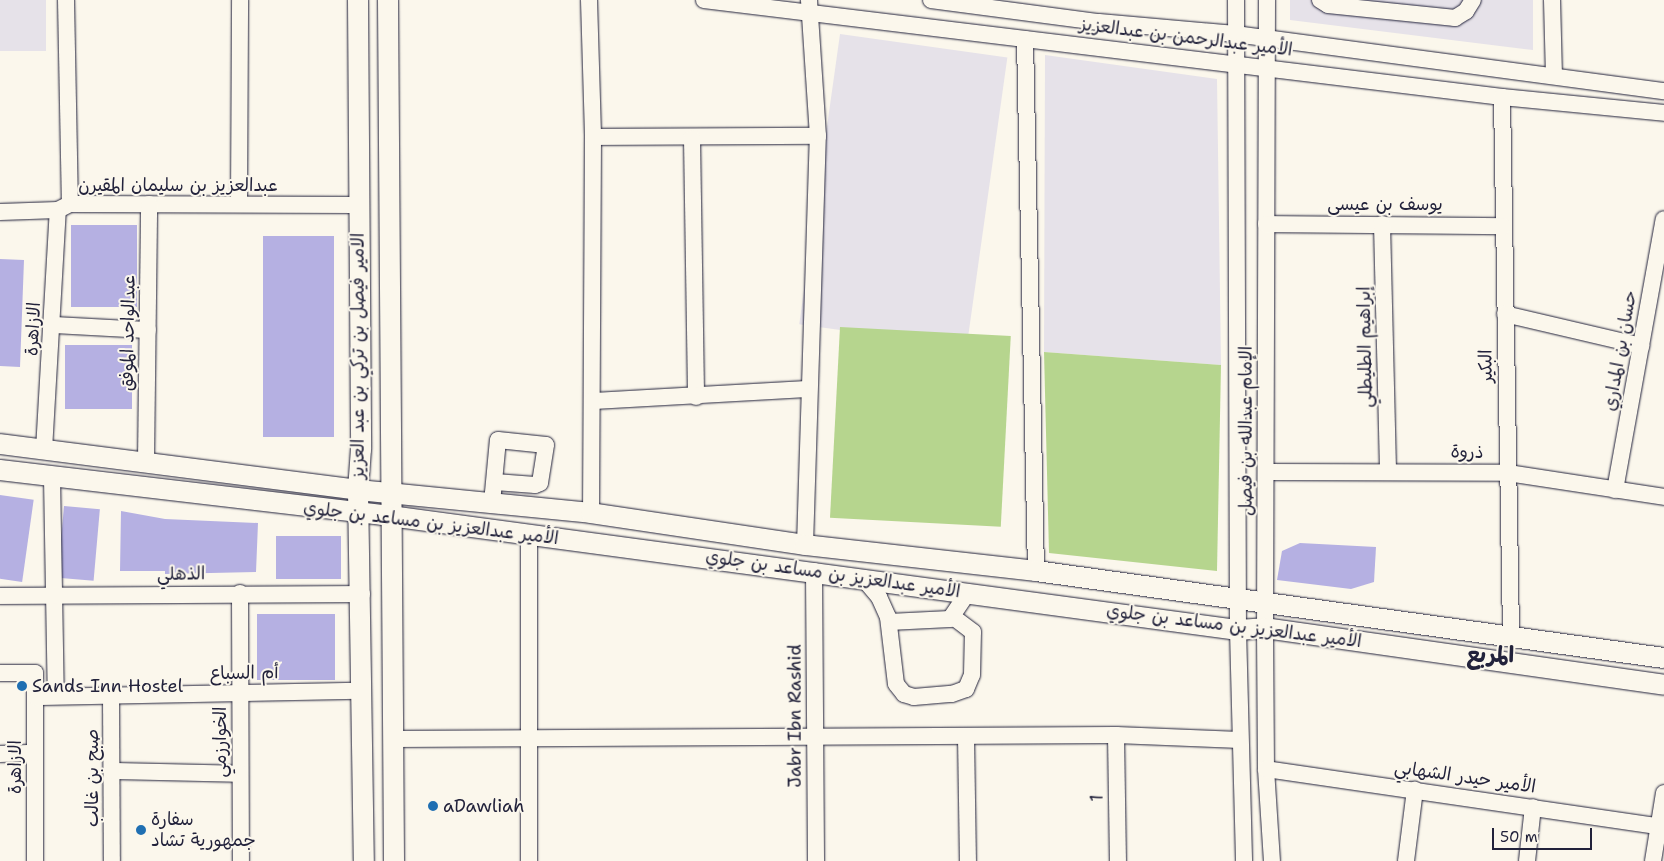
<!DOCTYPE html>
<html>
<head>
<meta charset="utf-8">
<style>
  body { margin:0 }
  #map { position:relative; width:1664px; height:861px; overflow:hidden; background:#fbf7ec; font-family:"Shantell Sans","Playpen Sans Arabic",sans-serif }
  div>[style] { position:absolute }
  .built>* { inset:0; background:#e6e2e9; transform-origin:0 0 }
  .green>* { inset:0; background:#b6d58e; transform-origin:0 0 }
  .building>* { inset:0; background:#b5b0e2; transform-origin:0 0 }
  .roads { filter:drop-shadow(0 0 1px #22223b) drop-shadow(0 0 1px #22223b) }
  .minor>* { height:16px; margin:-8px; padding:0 8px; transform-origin:8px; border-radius:8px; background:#fbf7ec }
  .major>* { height:20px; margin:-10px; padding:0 10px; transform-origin:10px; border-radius:10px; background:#fbf7ec }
  .dots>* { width:14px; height:14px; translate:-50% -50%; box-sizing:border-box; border:2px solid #fbf7ec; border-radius:50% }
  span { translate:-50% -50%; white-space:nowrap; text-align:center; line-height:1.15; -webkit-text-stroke:4px #fbf7ec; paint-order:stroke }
  .street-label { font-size:18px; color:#22223b }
  .poi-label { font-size:18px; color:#22223b }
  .left { translate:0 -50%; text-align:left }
  .district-label { font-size:22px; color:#22223b; font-weight:700 }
  .scale { position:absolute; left:1492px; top:828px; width:100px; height:22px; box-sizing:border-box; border:2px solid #22223b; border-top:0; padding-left:6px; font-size:15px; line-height:18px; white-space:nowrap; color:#22223b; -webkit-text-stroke:4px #fbf7ec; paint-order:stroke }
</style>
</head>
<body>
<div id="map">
  <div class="built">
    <div style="left:0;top:0;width:46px;height:51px"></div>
    <div style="clip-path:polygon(1290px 0,1533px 0,1533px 50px,1290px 20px)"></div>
    <div style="left:840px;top:34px;width:169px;height:293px;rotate:8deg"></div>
    <div style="clip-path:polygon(1045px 55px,1217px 79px,1221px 365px,1044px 352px)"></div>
  </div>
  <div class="green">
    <div style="left:840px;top:327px;width:171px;height:191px;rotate:3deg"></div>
    <div style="clip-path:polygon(1044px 352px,1221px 365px,1217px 571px,1049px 553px)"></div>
  </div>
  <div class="building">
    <div style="left:71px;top:225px;width:66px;height:82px"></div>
    <div style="left:263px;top:236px;width:71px;height:201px"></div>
    <div style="clip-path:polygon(0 259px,24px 260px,20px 367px,0 366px)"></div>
    <div style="left:65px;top:345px;width:67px;height:64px"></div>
    <div style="left:0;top:495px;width:34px;height:83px;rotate:8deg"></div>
    <div style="left:64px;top:506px;width:36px;height:72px;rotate:5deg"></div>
    <div style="clip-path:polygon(121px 511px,165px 519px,258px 523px,256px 572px,165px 574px,165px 571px,120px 571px)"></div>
    <div style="left:341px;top:536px;width:43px;height:65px;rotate:90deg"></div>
    <div style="clip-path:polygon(1300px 543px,1376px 547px,1374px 582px,1351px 589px,1277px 580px,1282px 551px)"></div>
    <div style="left:335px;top:614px;width:66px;height:78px;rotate:90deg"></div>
  </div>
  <div class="roads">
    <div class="minor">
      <div style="left:66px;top:0;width:204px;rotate:88.9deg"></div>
      <div style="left:589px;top:0;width:137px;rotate:88.3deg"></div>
      <div style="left:593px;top:137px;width:376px;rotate:90.3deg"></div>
      <div style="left:704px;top:0;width:804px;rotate:6.93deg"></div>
      <div style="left:1502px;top:97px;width:163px;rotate:5.6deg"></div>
      <div style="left:931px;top:0;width:169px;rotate:7.5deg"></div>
      <div style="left:1099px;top:22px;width:137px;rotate:5deg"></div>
      <div style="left:1235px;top:34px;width:433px;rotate:7.6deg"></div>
      <div style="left:1236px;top:0;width:630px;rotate:89.82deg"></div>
      <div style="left:1238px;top:630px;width:231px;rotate:88.5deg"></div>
      <div style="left:1267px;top:0;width:628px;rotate:90.18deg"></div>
      <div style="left:1265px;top:628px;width:141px;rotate:89.6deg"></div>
      <div style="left:1266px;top:769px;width:92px;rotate:86.3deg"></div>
      <div style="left:1320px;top:0;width:9px;rotate:32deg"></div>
      <div style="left:1328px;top:5px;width:128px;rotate:5.8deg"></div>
      <div style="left:1455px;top:18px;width:13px;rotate:-32deg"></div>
      <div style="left:1466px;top:11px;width:13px;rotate:-58deg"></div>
      <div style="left:1552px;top:0;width:76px;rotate:88.5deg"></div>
      <div style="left:1025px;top:39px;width:532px;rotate:88.82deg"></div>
      <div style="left:1502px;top:97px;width:538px;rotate:89.04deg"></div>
      <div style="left:593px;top:137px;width:225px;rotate:-0.3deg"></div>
      <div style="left:692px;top:138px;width:259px;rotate:89.1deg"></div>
      <div style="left:239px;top:204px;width:204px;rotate:-89.7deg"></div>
      <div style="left:0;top:212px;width:58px;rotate:-2deg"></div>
      <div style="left:58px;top:210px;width:13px;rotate:-27deg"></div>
      <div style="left:70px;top:204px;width:287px;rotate:0.2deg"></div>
      <div style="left:1266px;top:224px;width:237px;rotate:0.5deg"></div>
      <div style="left:1382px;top:224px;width:246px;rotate:88.6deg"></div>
      <div style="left:1505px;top:314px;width:140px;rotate:13.2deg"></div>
      <div style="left:53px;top:325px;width:95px;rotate:3deg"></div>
      <div style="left:593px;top:401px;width:215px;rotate:-3.2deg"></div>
      <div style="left:44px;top:450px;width:240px;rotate:-86.7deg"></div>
      <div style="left:146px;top:461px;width:257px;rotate:-89.3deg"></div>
      <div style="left:1266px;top:472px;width:242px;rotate:0.2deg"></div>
      <div style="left:1508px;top:473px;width:158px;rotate:8.7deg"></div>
      <div style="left:52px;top:477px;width:219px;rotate:89deg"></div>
      <div style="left:1615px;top:490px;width:275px;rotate:-79.8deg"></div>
      <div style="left:492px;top:503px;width:63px;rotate:-84.6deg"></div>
      <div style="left:498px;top:440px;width:48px;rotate:5.9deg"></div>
      <div style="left:546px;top:445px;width:38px;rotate:99deg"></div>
      <div style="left:540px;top:483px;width:5px;rotate:158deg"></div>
      <div style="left:535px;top:485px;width:40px;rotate:-175.7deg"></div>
      <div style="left:805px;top:545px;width:409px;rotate:-88.2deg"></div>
      <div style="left:818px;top:136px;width:136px;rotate:-93.8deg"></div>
      <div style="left:814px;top:571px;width:290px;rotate:89.6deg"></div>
      <div style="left:863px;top:578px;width:25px;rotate:50deg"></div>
      <div style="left:879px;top:597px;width:22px;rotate:66deg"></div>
      <div style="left:888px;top:617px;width:67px;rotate:83.2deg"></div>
      <div style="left:896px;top:684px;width:13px;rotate:51deg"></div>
      <div style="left:904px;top:694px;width:10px;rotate:17deg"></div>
      <div style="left:914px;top:697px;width:38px;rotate:-5deg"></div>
      <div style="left:952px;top:694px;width:15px;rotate:-20deg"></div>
      <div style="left:966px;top:689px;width:15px;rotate:-67deg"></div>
      <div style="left:972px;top:675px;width:43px;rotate:-88.7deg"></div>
      <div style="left:973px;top:632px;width:25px;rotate:-143deg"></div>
      <div style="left:240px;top:593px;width:268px;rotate:89.8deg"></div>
      <div style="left:0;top:596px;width:362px;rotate:-0.3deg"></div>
      <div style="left:889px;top:622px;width:61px;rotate:-2.8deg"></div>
      <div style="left:950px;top:619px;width:32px;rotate:-56deg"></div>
      <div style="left:0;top:673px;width:35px"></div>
      <div style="left:35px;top:673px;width:188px;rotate:90deg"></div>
      <div style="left:111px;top:695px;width:166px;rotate:89.7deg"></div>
      <div style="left:36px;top:697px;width:327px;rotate:-1.1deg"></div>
      <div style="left:1116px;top:735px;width:126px;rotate:89.1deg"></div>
      <div style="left:966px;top:736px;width:125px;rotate:89.1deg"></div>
      <div style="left:393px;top:739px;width:723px;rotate:-0.32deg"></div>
      <div style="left:1116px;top:735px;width:124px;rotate:2.3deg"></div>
      <div style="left:0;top:754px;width:35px;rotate:-2deg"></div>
      <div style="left:1266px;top:769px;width:396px;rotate:8.3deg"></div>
      <div style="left:112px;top:771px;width:128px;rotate:1.3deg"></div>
      <div style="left:529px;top:861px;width:326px;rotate:-90deg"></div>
      <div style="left:1406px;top:861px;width:72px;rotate:-82.8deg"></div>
      <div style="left:1527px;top:861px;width:54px;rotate:-83.7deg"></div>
      <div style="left:1653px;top:861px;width:69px;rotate:-80.8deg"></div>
    </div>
    <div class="major">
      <div style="left:358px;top:0;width:449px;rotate:89.6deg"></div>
      <div style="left:361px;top:449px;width:41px;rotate:94.2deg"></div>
      <div style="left:358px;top:490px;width:371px;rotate:89.1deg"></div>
      <div style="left:388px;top:0;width:861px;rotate:89.6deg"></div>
      <div style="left:0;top:444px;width:361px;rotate:7.3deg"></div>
      <div style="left:358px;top:490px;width:234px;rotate:5.6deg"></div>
      <div style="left:591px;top:513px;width:216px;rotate:8.5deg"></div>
      <div style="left:805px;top:545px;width:232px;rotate:6.4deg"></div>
      <div style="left:1036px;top:571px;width:634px;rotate:7.89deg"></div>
      <div style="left:0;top:470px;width:393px;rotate:6.7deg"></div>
      <div style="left:390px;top:516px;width:856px;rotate:7.66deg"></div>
      <div style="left:1238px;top:630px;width:27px;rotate:-4deg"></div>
      <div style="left:1265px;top:628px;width:403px;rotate:8.1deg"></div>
    </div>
  </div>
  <div class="dots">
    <div style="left:22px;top:686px;background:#1f6fb2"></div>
    <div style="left:433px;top:806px;background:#1f6fb2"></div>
    <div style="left:141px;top:830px;background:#1f6fb2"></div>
  </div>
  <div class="street-label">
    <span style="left:1186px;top:37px;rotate:7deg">الأمير عبدالرحمن بن عبدالعزيز</span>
    <span style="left:178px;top:185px">عبدالعزيز بن سليمان المقيرن</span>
    <span style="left:1385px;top:204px">يوسف بن عيسى</span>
    <span style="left:33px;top:329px;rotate:-87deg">الازاهرة</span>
    <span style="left:128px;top:333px;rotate:-89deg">عبدالواحد الموفق</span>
    <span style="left:1365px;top:347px;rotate:-91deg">إبراهيم الطليطلي</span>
    <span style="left:1620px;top:351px;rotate:-80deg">حسان بن المداري</span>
    <span style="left:358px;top:356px;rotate:-90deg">الامير فيصل بن تركي بن عبد العزيز</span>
    <span style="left:1486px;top:366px;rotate:-91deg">البكير</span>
    <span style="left:1246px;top:431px;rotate:-90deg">الإمام عبدالله بن فيصل</span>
    <span style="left:1467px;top:452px;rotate:1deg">ذروة</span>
    <span style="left:431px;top:523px;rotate:7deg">الأمير عبدالعزيز بن مساعد بن جلوي</span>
    <span style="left:181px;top:574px;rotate:-1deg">الذهلي</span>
    <span style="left:833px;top:574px;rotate:8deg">الأمير عبدالعزيز بن مساعد بن جلوي</span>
    <span style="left:1234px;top:626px;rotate:7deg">الأمير عبدالعزيز بن مساعد بن جلوي</span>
    <span style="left:244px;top:673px;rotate:-1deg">أم السباع</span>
    <span style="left:795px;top:716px;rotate:-90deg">Jabr Ibn Rashid</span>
    <span style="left:220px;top:742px;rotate:-90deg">الخوارزمي</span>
    <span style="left:15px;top:767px;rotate:-90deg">الازاهرة</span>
    <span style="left:1465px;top:777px;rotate:8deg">الأمير حيدر الشهابي</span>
    <span style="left:92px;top:778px;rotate:-90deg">صبح بن غالب</span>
    <span style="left:1097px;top:798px;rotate:-91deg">1</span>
  </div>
  <div class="poi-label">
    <span class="left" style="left:32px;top:686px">Sands Inn Hostel</span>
    <span class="left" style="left:443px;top:806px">aDawliah</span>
    <span class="left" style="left:151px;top:830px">سفارة<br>جمهورية تشاد</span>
  </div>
  <div class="district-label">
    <span style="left:1490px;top:655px">المربع</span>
  </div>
  <div class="scale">50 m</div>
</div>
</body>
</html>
